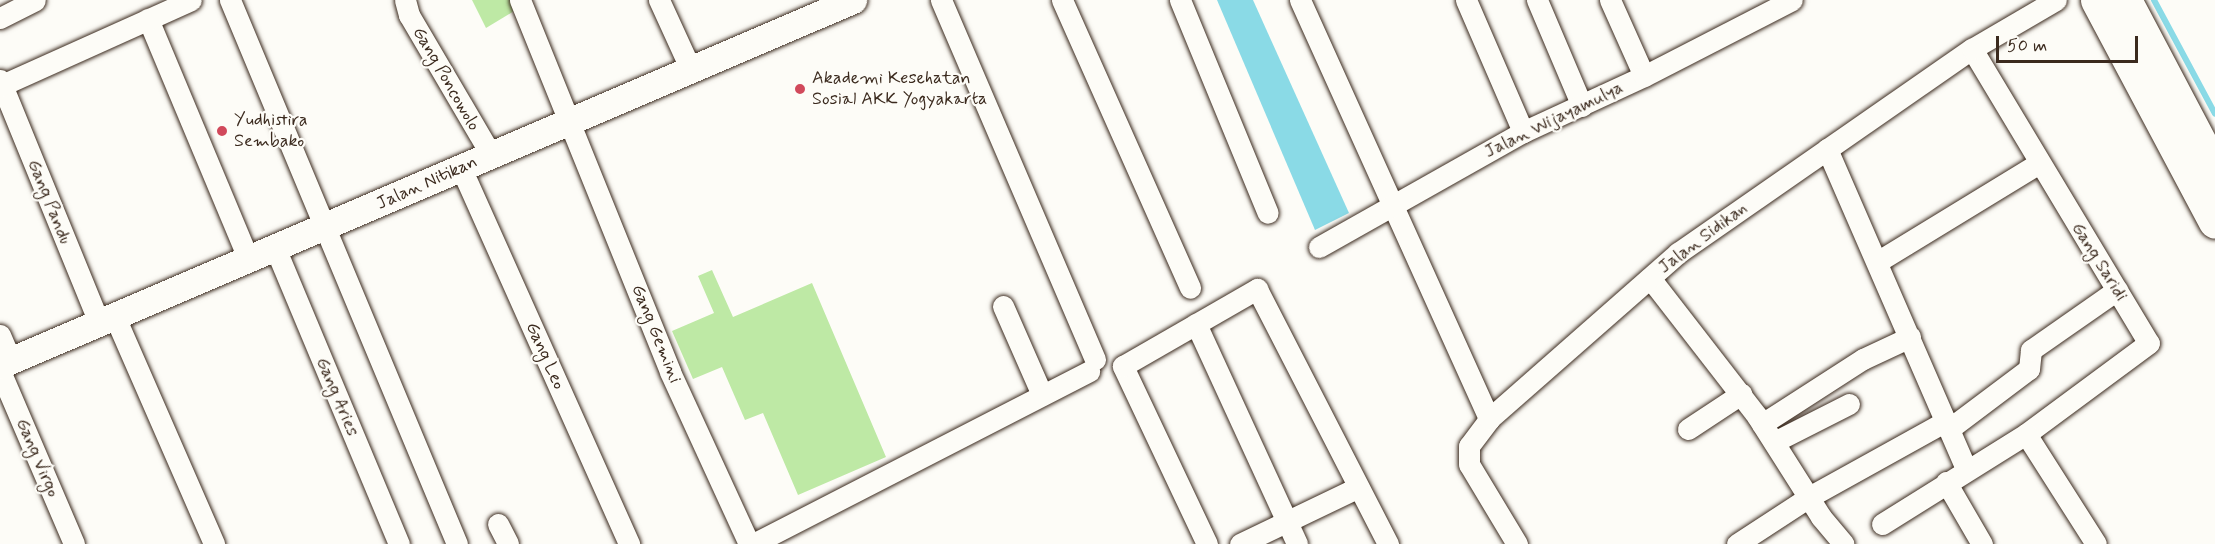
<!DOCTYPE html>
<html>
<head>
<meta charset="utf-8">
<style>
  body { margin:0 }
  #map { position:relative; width:2215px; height:544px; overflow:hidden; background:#fdfcf7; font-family:Mynerve,sans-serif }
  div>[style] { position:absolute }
  .green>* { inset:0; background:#bee9a5 }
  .water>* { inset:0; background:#8adae6 }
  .stream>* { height:6px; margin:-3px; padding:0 3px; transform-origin:3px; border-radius:3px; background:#8adae6 }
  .roads { filter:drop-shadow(0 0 2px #3b2a1e) drop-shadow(0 0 2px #3b2a1e) }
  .minor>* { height:21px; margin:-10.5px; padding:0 10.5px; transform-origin:10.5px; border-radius:10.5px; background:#fdfcf7 }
  .tertiary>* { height:27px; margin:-13.5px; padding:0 13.5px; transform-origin:13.5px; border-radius:13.5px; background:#fdfcf7 }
  .primary>* { height:33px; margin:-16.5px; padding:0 16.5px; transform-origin:16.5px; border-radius:16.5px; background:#fdfcf7 }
  .dots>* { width:16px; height:16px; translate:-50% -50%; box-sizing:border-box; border:3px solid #fdfcf7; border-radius:50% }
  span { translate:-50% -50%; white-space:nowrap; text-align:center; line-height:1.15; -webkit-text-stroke:4.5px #fdfcf7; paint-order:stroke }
  .street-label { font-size:18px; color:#3b2a1e }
  .poi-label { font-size:18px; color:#3b2a1e }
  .left { translate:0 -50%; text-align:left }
  .scale { position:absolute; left:1996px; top:36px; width:142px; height:27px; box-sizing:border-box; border:3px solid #3b2a1e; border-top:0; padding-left:8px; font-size:18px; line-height:21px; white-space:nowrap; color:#3b2a1e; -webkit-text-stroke:4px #fdfcf7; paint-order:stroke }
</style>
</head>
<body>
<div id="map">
  <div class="green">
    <div style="clip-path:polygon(472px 0,515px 0,519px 8px,486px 28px)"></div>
    <div style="clip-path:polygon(712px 270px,733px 317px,812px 283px,886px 457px,798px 495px,763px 413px,745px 420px,722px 367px,693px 379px,672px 331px,714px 313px,698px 276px)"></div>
  </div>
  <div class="water">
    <div style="clip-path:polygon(1217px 0,1253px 0,1349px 213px,1315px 230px)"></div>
  </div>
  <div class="stream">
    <div style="left:2154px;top:0;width:129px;rotate:61.8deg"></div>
  </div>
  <div class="roads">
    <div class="minor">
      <div style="left:230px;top:0;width:589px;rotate:67.35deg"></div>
      <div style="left:405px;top:0;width:16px;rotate:75deg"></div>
      <div style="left:409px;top:15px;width:162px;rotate:59.6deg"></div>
      <div style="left:520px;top:0;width:401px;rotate:68deg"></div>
      <div style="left:670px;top:372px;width:189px;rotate:65.3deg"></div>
      <div style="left:659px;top:0;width:77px;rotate:65.4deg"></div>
      <div style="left:941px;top:0;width:391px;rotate:66.8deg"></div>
      <div style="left:1062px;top:0;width:315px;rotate:66deg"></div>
      <div style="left:1180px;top:0;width:230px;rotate:67.6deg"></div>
      <div style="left:1300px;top:0;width:460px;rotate:65.7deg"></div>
      <div style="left:1466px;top:0;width:144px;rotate:66.6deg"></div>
      <div style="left:1537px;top:0;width:115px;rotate:67deg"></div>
      <div style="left:1610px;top:0;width:83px;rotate:65.9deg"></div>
      <div style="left:0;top:18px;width:39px;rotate:-27deg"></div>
      <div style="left:148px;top:19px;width:261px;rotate:67.3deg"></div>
      <div style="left:1972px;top:49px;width:343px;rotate:59deg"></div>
      <div style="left:2149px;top:343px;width:153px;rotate:143.5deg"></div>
      <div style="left:0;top:80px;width:262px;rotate:67.8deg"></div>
      <div style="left:0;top:86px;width:209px;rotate:-24.2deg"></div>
      <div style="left:1827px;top:149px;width:349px;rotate:66.5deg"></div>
      <div style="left:461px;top:168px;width:412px;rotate:65.9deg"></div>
      <div style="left:1319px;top:247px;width:234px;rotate:-29.4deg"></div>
      <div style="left:1523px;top:132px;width:133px;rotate:-24.8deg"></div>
      <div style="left:1644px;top:76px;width:166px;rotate:-27.2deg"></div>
      <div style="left:276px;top:250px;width:319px;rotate:67.3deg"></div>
      <div style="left:1877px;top:262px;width:190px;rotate:-31.4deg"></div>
      <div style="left:1650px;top:278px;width:175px;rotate:52.2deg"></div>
      <div style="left:1757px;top:416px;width:120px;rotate:57.6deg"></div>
      <div style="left:1821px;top:517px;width:35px;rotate:50deg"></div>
      <div style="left:1003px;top:306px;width:97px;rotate:66.3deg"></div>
      <div style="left:115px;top:317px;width:248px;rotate:66.4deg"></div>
      <div style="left:1196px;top:324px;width:242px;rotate:65.3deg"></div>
      <div style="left:0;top:335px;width:28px;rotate:67deg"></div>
      <div style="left:0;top:371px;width:188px;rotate:66.8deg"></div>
      <div style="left:1762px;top:424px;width:120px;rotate:-32.8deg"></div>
      <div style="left:1863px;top:359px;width:52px;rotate:-25.1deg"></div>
      <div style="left:1688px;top:429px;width:64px;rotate:-33.4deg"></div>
      <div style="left:1949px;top:429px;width:100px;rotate:-36.9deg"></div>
      <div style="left:2029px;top:369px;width:19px;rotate:-84deg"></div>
      <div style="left:2031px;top:350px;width:105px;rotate:-34.9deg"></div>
      <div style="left:1774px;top:442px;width:84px;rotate:-26.9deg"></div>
      <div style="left:1946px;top:482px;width:72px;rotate:59.9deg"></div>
      <div style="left:498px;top:524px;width:22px;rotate:63deg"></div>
      <div style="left:1882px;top:524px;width:170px;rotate:-32deg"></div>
      <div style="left:2026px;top:434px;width:130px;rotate:57.5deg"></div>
      <div style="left:753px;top:544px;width:378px;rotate:-27.2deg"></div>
      <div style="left:1207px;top:544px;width:197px;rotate:-115.3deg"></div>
      <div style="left:1123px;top:366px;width:155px;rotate:-29.9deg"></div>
      <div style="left:1257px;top:289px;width:287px;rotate:62.8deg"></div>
      <div style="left:1240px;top:544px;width:130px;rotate:-25.6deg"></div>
      <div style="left:1517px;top:544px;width:93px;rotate:-121deg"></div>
      <div style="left:1469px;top:464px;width:18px;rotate:-90deg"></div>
      <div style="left:1469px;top:446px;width:34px;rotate:-53deg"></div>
      <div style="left:1489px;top:419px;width:252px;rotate:-41.3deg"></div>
      <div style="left:1678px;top:253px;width:358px;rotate:-34.8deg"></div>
      <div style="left:1972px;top:49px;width:97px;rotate:-30.3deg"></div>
      <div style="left:1737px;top:544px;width:86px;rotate:-33.1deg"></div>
      <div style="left:1809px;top:497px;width:157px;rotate:-29deg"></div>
    </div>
    <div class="tertiary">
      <div style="left:0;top:365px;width:928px;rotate:-23.17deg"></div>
    </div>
    <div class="primary">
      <div style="left:2097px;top:0;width:251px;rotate:62deg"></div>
      <div style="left:2125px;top:0;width:193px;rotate:62.2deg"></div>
    </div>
  </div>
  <div class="dots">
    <div style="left:800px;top:89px;background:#d1495b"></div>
    <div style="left:222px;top:131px;background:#d1495b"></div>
  </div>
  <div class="street-label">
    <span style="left:446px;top:79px;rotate:60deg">Gang Poncowolo</span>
    <span style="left:1554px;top:120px;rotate:-26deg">Jalan Wijayamulya</span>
    <span style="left:427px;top:183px;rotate:-24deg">Jalan Nitikan</span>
    <span style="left:49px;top:202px;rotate:68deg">Gang Pandu</span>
    <span style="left:1703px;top:238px;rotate:-37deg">Jalan Sidikan</span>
    <span style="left:2099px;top:262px;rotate:58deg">Gang Saridi</span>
    <span style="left:656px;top:334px;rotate:68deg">Gang Gemini</span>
    <span style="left:545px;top:356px;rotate:66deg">Gang Leo</span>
    <span style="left:337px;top:397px;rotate:67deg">Gang Aries</span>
    <span style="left:37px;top:458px;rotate:67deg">Gang Virgo</span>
  </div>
  <div class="poi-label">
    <span class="left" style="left:812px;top:89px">Akademi Kesehatan<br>Sosial AKK Yogyakarta</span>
    <span class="left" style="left:234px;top:131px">Yudhistira<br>Sembako</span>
  </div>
  <div class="scale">50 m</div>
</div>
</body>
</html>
